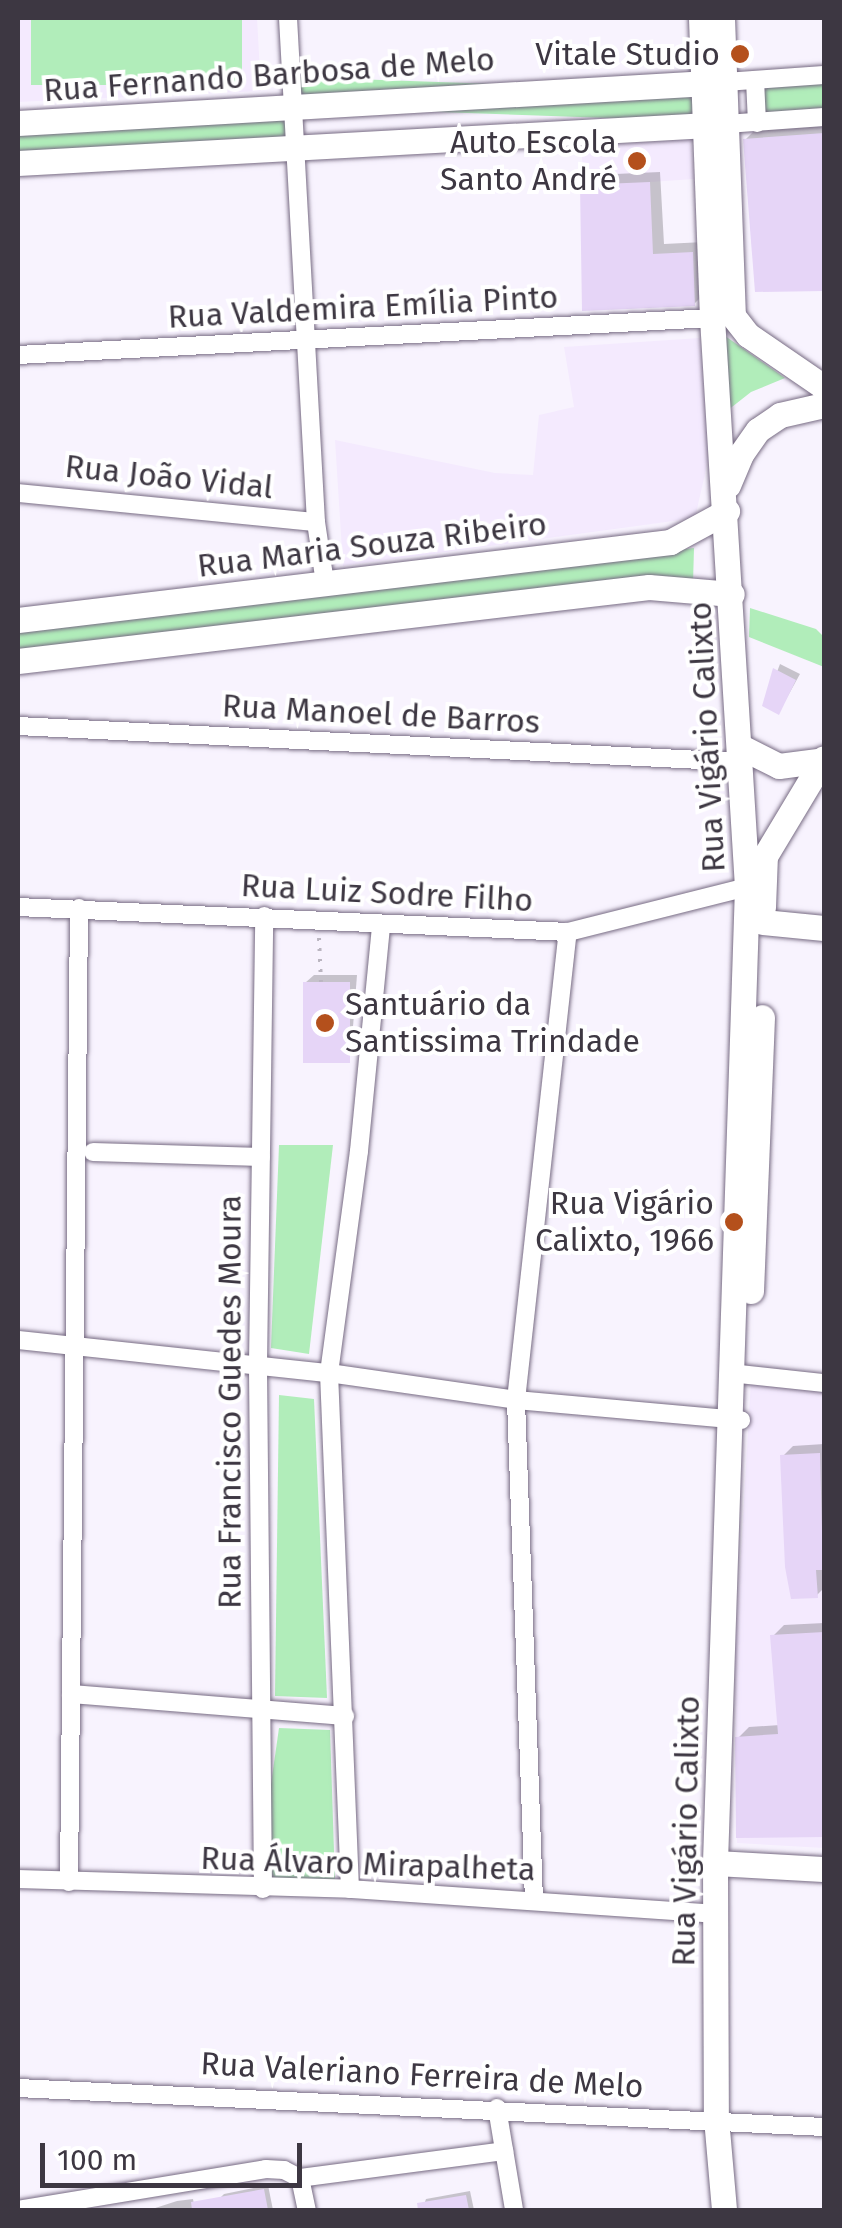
<!DOCTYPE html>
<html>
<head>
<meta charset="utf-8">
<style>
  body { margin:0 }
  #map { position:relative; width:842px; height:2228px; overflow:hidden; background:#f8f3fe; font-family:"Fira Sans",sans-serif }
  div>[style] { position:absolute }
  .built>* { inset:0; background:#f4eafe; transform-origin:0 0 }
  .green>* { inset:0; background:#b1edba; transform-origin:0 0 }
  .shadow>* { inset:0; background:#0003 }
  .building>* { inset:0; background:#e6d5f7; transform-origin:0 0 }
  .path>* { height:4px; margin-top:-2px; transform-origin:0; background:repeating-linear-gradient(90deg,#bab5c0 0 2.5px,transparent 0 10.5px) }
  .roads { filter:drop-shadow(0 0 2px #776b83) drop-shadow(0 0 2px #776b83) }
  .street>* { height:18px; margin:-9px; padding:0 9px; transform-origin:9px; border-radius:9px; background:#fff }
  .secondary>* { height:25px; margin:-12.5px; padding:0 12.5px; transform-origin:12.5px; border-radius:12.5px; background:#fff }
  .dots>* { width:28px; height:28px; translate:-50% -50%; box-sizing:border-box; border:5px solid #fff; border-radius:50% }
  span { translate:-50% -50%; white-space:nowrap; text-align:center; line-height:1.15; -webkit-text-stroke:8px #fff; paint-order:stroke }
  .poi-label { font-size:32px; color:#3d3742 }
  .right { translate:-100% -50%; text-align:right }
  .left { translate:0 -50%; text-align:left }
  .street-label { font-size:32px; color:#3d3742 }
  .frame { position:absolute; inset:0; border:20px solid #3d3742; pointer-events:none }
  .scale { position:absolute; left:40px; top:2143px; width:262px; height:45px; box-sizing:border-box; border:5px solid #3d3742; border-top:0; padding-left:12px; font-size:30px; line-height:35px; white-space:nowrap; color:#3d3742; -webkit-text-stroke:8px #fff; paint-order:stroke }
</style>
</head>
<body>
<div id="map">
  <div class="built">
    <div style="clip-path:polygon(18px 18px,257px 18px,261px 91px,18px 102px)"></div>
    <div style="left:691px;top:139px;width:40px;height:110px;rotate:86deg"></div>
    <div style="clip-path:polygon(700px 338px,709px 456px,695px 518px,343px 566px,335px 440px,495px 473px,533px 475px,539px 415px,574px 407px,564px 347px)"></div>
    <div style="clip-path:polygon(751px 1380px,824px 1387px,824px 1848px,737px 1843px,735px 1656px)"></div>
  </div>
  <div class="green">
    <div style="left:31px;top:18px;width:211px;height:67px"></div>
    <div style="left:824px;top:81px;width:32px;height:63px;rotate:90deg"></div>
    <div style="left:695px;top:91px;width:30px;height:399px;rotate:92deg"></div>
    <div style="left:288px;top:110px;width:32px;height:271px;rotate:88deg"></div>
    <div style="clip-path:polygon(718px 331px,785px 378px,751px 392px,723px 414px)"></div>
    <div style="clip-path:polygon(694px 548px,693px 583px,18px 654px,18px 628px)"></div>
    <div style="clip-path:polygon(750px 608px,816px 629px,824px 637px,824px 667px,749px 637px)"></div>
    <div style="clip-path:polygon(279px 1145px,333px 1145px,309px 1354px,271px 1348px)"></div>
    <div style="clip-path:polygon(279px 1395px,314px 1399px,327px 1698px,275px 1696px)"></div>
    <div style="clip-path:polygon(279px 1728px,330px 1730px,335px 1882px,269px 1879px,270px 1791px)"></div>
  </div>
  <div class="shadow">
    <div style="clip-path:polygon(824px 126px,824px 288px,757px 290px,745px 140px,756px 129px)"></div>
    <div style="clip-path:polygon(660px 172px,664px 244px,704px 242px,705px 293px,694px 304px,582px 186px,593px 175px)"></div>
    <div style="clip-path:polygon(780px 664px,800px 674px,779px 712px,765px 704px)"></div>
    <div style="clip-path:polygon(314px 975px,357px 975px,351px 1053px,343px 1061px,305px 983px)"></div>
    <div style="clip-path:polygon(824px 1444px,824px 1588px,817px 1595px,783px 1456px,793px 1446px)"></div>
    <div style="clip-path:polygon(824px 1623px,824px 1834px,788px 1837px,738px 1738px,749px 1727px,780px 1725px,773px 1636px,784px 1625px)"></div>
    <div style="clip-path:polygon(268px 2185px,273px 2210px,221px 2210px,219px 2199px,224px 2194px)"></div>
    <div style="clip-path:polygon(470px 2191px,474px 2210px,422px 2210px,426px 2199px)"></div>
    <div style="clip-path:polygon(193px 2199px,195px 2210px,149px 2210px,177px 2201px)"></div>
  </div>
  <div class="building">
    <div style="clip-path:polygon(824px 133px,824px 291px,755px 292px,743px 139px)"></div>
    <div style="clip-path:polygon(650px 182px,653px 254px,693px 252px,695px 306px,582px 311px,580px 185px)"></div>
    <div style="clip-path:polygon(773px 668px,796px 680px,779px 715px,762px 706px)"></div>
    <div style="left:303px;top:982px;width:47px;height:81px"></div>
    <div style="clip-path:polygon(820px 1453px,823px 1570px,816px 1570px,818px 1598px,791px 1599px,785px 1567px,780px 1455px)"></div>
    <div style="clip-path:polygon(824px 1632px,824px 1837px,736px 1838px,735px 1737px,778px 1734px,770px 1635px)"></div>
    <div style="clip-path:polygon(264px 2189px,268px 2210px,192px 2210px,191px 2202px)"></div>
    <div style="clip-path:polygon(466px 2195px,469px 2210px,418px 2210px,417px 2203px)"></div>
  </div>
  <div class="path">
    <div style="left:319px;top:938px;width:44px;rotate:87.4deg"></div>
  </div>
  <div class="roads">
    <div class="street">
      <div style="left:288px;top:18px;width:505px;rotate:86.82deg"></div>
      <div style="left:316px;top:522px;width:62px;rotate:81.6deg"></div>
      <div style="left:755px;top:80px;width:43px;rotate:87.3deg"></div>
      <div style="left:725px;top:82px;width:99px;rotate:-4deg"></div>
      <div style="left:726px;top:124px;width:98px;rotate:-4.1deg"></div>
      <div style="left:18px;top:355px;width:695px;rotate:-3.05deg"></div>
      <div style="left:18px;top:493px;width:299px;rotate:5.6deg"></div>
      <div style="left:18px;top:726px;width:725px;rotate:2.85deg"></div>
      <div style="left:18px;top:907px;width:551px;rotate:2.6deg"></div>
      <div style="left:568px;top:932px;width:185px;rotate:-14.1deg"></div>
      <div style="left:93px;top:1152px;width:168px;rotate:1.7deg"></div>
      <div style="left:18px;top:1340px;width:313px;rotate:6.1deg"></div>
      <div style="left:329px;top:1373px;width:189px;rotate:8.2deg"></div>
      <div style="left:516px;top:1400px;width:226px;rotate:5.1deg"></div>
      <div style="left:730px;top:1373px;width:95px;rotate:6.1deg"></div>
      <div style="left:71px;top:1694px;width:275px;rotate:4.6deg"></div>
      <div style="left:18px;top:1879px;width:332px;rotate:1.7deg"></div>
      <div style="left:350px;top:1889px;width:367px;rotate:3.9deg"></div>
      <div style="left:69px;top:1882px;width:974px;rotate:-89.41deg"></div>
      <div style="left:263px;top:1889px;width:524px;rotate:-90.55deg"></div>
      <div style="left:258px;top:1365px;width:449px;rotate:-89.2deg"></div>
      <div style="left:350px;top:1889px;width:516px;rotate:-92.33deg"></div>
      <div style="left:329px;top:1373px;width:224px;rotate:-82.3deg"></div>
      <div style="left:359px;top:1151px;width:227px;rotate:-84.4deg"></div>
      <div style="left:534px;top:1901px;width:501px;rotate:-92.06deg"></div>
      <div style="left:516px;top:1400px;width:471px;rotate:-83.7deg"></div>
      <div style="left:18px;top:2088px;width:807px;rotate:2.77deg"></div>
      <div style="left:497px;top:2108px;width:103px;rotate:80.5deg"></div>
      <div style="left:300px;top:2178px;width:206px;rotate:-7.5deg"></div>
      <div style="left:18px;top:2210px;width:251px;rotate:-9.4deg"></div>
      <div style="left:266px;top:2169px;width:18px;rotate:3deg"></div>
      <div style="left:284px;top:2170px;width:18px;rotate:27deg"></div>
      <div style="left:300px;top:2178px;width:33px;rotate:78deg"></div>
    </div>
    <div class="secondary">
      <div style="left:701px;top:18px;width:300px;rotate:87.9deg"></div>
      <div style="left:712px;top:318px;width:570px;rotate:86.48deg"></div>
      <div style="left:747px;top:887px;width:977px;rotate:91.88deg"></div>
      <div style="left:715px;top:1863px;width:255px;rotate:89.8deg"></div>
      <div style="left:716px;top:2118px;width:92px;rotate:85deg"></div>
      <div style="left:722px;top:18px;width:298px;rotate:87.9deg"></div>
      <div style="left:733px;top:316px;width:24px;rotate:52deg"></div>
      <div style="left:748px;top:335px;width:92px;rotate:34.4deg"></div>
      <div style="left:18px;top:123px;width:708px;rotate:-3.32deg"></div>
      <div style="left:18px;top:163px;width:709px;rotate:-3.15deg"></div>
      <div style="left:728px;top:485px;width:34px;rotate:-67deg"></div>
      <div style="left:741px;top:454px;width:29px;rotate:-55deg"></div>
      <div style="left:758px;top:430px;width:27px;rotate:-34deg"></div>
      <div style="left:780px;top:415px;width:45px;rotate:-12.8deg"></div>
      <div style="left:18px;top:620px;width:657px;rotate:-6.82deg"></div>
      <div style="left:670px;top:542px;width:65px;rotate:-28.5deg"></div>
      <div style="left:18px;top:661px;width:635px;rotate:-6.69deg"></div>
      <div style="left:649px;top:587px;width:83px;rotate:4.8deg"></div>
      <div style="left:741px;top:747px;width:42px;rotate:26.6deg"></div>
      <div style="left:779px;top:766px;width:45px;rotate:-7.6deg"></div>
      <div style="left:763px;top:907px;width:51px;rotate:-87.8deg"></div>
      <div style="left:765px;top:856px;width:114px;rotate:-59deg"></div>
      <div style="left:763px;top:922px;width:61px;rotate:5.6deg"></div>
      <div style="left:751px;top:1291px;width:274px;rotate:-87.7deg"></div>
      <div style="left:715px;top:1863px;width:109px;rotate:3.2deg"></div>
    </div>
  </div>
  <div class="dots">
    <div style="left:740px;top:54px;background:#b4501c"></div>
    <div style="left:637px;top:161px;background:#b4501c"></div>
    <div style="left:325px;top:1023px;background:#b4501c"></div>
    <div style="left:734px;top:1222px;background:#b4501c"></div>
  </div>
  <div class="poi-label">
    <span class="right" style="left:720px;top:54px">Vitale Studio</span>
    <span class="right" style="left:617px;top:161px">Auto Escola<br>Santo André</span>
    <span class="left" style="left:345px;top:1023px">Santuário da<br>Santissima Trindade</span>
    <span class="right" style="left:714px;top:1222px">Rua Vigário<br>Calixto, 1966</span>
  </div>
  <div class="street-label">
    <span style="left:269px;top:75px;rotate:-4deg">Rua Fernando Barbosa de Melo</span>
    <span style="left:363px;top:307px;rotate:-3deg">Rua Valdemira Emília Pinto</span>
    <span style="left:169px;top:477px;rotate:6deg">Rua João Vidal</span>
    <span style="left:372px;top:545px;rotate:-7deg">Rua Maria Souza Ribeiro</span>
    <span style="left:381px;top:714px;rotate:3deg">Rua Manoel de Barros</span>
    <span style="left:707px;top:737px;rotate:-93deg">Rua Vigário Calixto</span>
    <span style="left:387px;top:893px;rotate:3deg">Rua Luiz Sodre Filho</span>
    <span style="left:230px;top:1402px;rotate:-90deg">Rua Francisco Guedes Moura</span>
    <span style="left:686px;top:1831px;rotate:-89deg">Rua Vigário Calixto</span>
    <span style="left:368px;top:1864px;rotate:2deg">Rua Álvaro Mirapalheta</span>
    <span style="left:422px;top:2075px;rotate:3deg">Rua Valeriano Ferreira de Melo</span>
  </div>
  <div class="frame"></div>
  <div class="scale">100 m</div>
</div>
</body>
</html>
